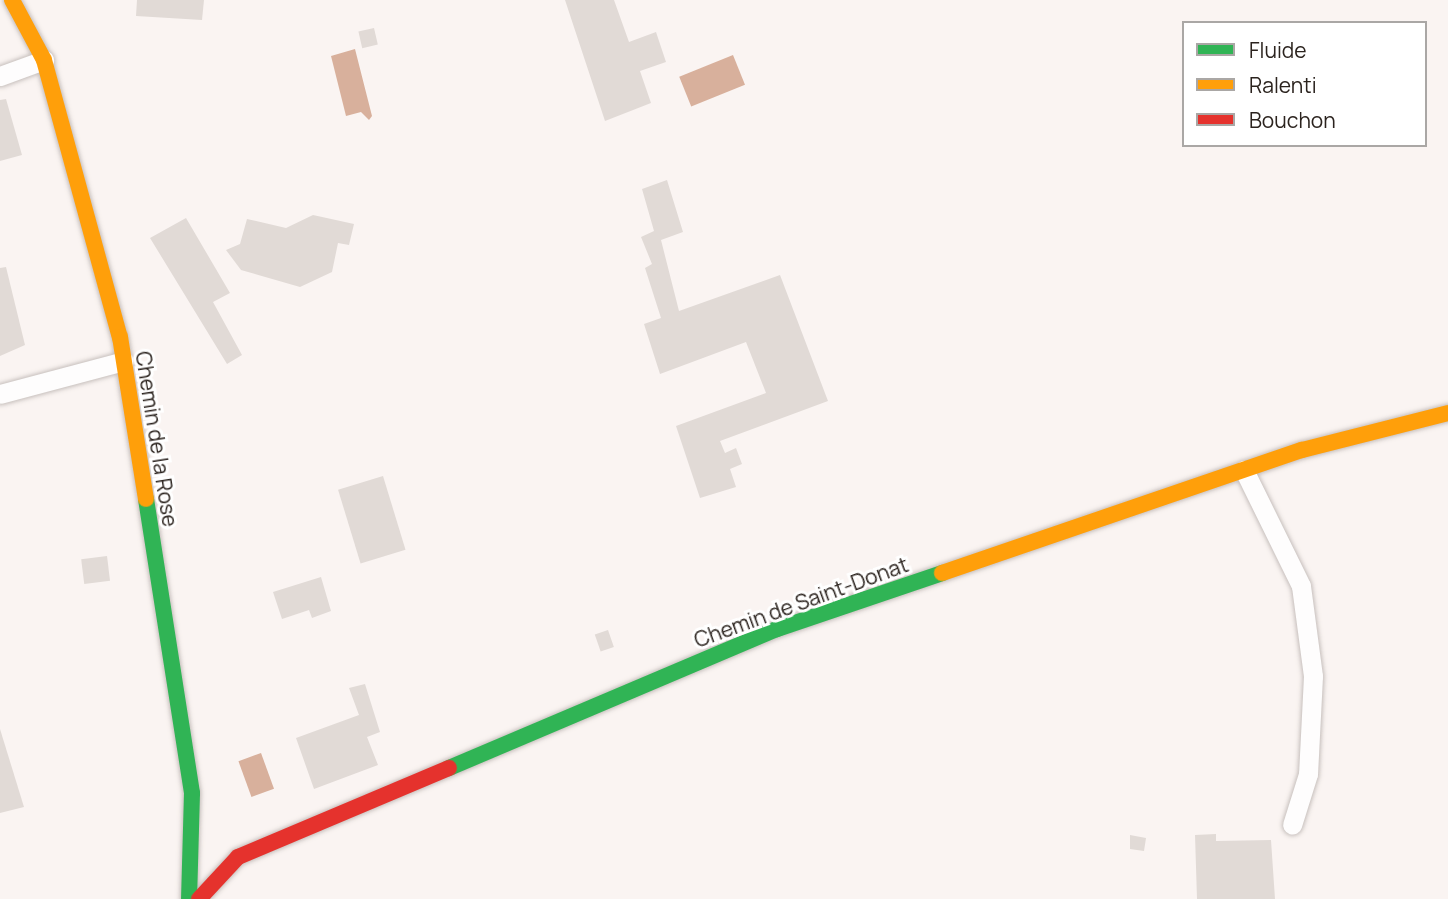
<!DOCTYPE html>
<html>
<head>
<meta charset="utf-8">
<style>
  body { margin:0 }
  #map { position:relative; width:1448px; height:899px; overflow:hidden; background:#faf4f2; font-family:Manrope,sans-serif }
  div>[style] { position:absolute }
  .water>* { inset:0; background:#d8b09c; transform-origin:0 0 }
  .building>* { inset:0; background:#e1dad6; transform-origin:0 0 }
  .roads { filter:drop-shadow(0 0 2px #c7c0bd) drop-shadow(0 0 2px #c7c0bd) }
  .lane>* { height:19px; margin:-9.5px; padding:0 9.5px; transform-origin:9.5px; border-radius:9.5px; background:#fefdfd }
  .fast>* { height:16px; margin:-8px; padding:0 8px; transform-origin:8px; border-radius:8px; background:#30b455 }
  .slow>* { height:16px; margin:-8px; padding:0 8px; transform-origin:8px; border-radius:8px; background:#ff9f0a }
  .jam>* { height:16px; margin:-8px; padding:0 8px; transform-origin:8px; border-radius:8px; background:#e5322d }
  span { translate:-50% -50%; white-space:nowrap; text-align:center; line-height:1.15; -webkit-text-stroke:6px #fff; paint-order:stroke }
  .street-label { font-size:21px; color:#2b231e }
  .legend { position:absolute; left:1182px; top:21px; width:245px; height:126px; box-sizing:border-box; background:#fff; border:2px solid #aaa7a5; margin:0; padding:9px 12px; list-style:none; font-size:21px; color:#2b231e }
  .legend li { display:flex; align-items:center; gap:14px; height:35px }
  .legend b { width:35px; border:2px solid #aaa7a5 }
</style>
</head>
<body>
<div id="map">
  <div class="water">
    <div style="clip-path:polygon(355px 49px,372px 116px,369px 120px,361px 112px,346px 116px,331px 56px)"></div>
    <div style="left:733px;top:55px;width:32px;height:58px;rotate:68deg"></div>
    <div style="left:261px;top:753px;width:38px;height:24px;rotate:70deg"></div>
  </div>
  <div class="building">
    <div style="clip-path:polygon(137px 0,204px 0,202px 20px,136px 16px)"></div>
    <div style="clip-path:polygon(565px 0,614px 0,629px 42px,656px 32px,666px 62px,640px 71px,651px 103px,605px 121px)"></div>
    <div style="left:374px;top:28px;width:17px;height:16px;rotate:77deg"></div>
    <div style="clip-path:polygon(6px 99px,22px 155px,0 161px,0 100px)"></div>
    <div style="clip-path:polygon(667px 180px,683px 232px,661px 240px,679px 311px,780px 275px,828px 401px,720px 441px,725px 453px,736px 448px,742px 464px,730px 469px,736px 487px,700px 498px,676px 426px,766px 393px,746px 342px,660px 374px,644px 324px,661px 318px,645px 268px,652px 264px,641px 237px,654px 231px,642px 189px)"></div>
    <div style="clip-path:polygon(313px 215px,354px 224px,349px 245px,338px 243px,332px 272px,300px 287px,241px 270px,226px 250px,240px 244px,247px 219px,286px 228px)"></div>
    <div style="clip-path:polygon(186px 218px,230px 293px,213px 302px,242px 355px,227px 364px,150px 238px)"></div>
    <div style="clip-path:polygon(6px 267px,25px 345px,0 356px,0 268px)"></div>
    <div style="left:383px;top:476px;width:77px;height:47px;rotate:73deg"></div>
    <div style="left:107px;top:556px;width:25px;height:26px;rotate:83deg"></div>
    <div style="clip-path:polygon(321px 577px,331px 611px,312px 618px,309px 610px,282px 619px,273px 592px)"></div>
    <div style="left:608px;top:630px;width:18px;height:14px;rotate:71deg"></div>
    <div style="clip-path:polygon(365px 684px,380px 732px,367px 737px,378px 765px,314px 789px,296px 738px,359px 715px,349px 688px)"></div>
    <div style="clip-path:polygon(0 729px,24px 807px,0 813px)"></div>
    <div style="clip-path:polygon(1216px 834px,1216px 841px,1271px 840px,1275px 899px,1197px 899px,1195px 835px)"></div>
    <div style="clip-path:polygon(1130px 835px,1146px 838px,1144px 851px,1130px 849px)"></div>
  </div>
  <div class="roads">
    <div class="lane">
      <div style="left:0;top:76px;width:47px;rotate:-20deg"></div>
      <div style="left:0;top:394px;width:128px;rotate:-14.9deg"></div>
      <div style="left:1244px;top:470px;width:129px;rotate:63.8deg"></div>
      <div style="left:1301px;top:586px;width:91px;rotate:82.4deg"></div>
      <div style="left:1313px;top:676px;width:98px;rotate:92.9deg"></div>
      <div style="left:1308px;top:774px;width:53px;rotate:107.4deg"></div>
    </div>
    <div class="fast">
      <div style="left:146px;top:499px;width:298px;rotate:81.1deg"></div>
      <div style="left:192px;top:793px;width:106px;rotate:91.6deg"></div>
      <div style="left:449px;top:768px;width:356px;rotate:-23deg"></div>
      <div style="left:777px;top:629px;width:174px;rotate:-18.7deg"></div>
    </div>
    <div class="slow">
      <div style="left:12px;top:0;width:68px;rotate:61.9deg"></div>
      <div style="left:44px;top:60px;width:287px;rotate:74.7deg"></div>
      <div style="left:120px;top:337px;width:164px;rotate:80.9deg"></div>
      <div style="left:942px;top:573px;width:380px;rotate:-18.9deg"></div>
      <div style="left:1302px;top:450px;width:151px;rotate:-14.2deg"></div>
    </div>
    <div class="jam">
      <div style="left:199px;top:899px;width:57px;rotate:-47.1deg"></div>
      <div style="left:238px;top:857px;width:229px;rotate:-22.9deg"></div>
    </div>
  </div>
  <div class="street-label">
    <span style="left:157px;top:439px;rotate:81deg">Chemin de la Rose</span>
    <span style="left:801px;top:602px;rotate:-20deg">Chemin de Saint-Donat</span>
  </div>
  <ul class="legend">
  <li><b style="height:9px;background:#30b455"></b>Fluide</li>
  <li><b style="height:9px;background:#ff9f0a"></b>Ralenti</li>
  <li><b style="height:9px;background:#e5322d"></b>Bouchon</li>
  </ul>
</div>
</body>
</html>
